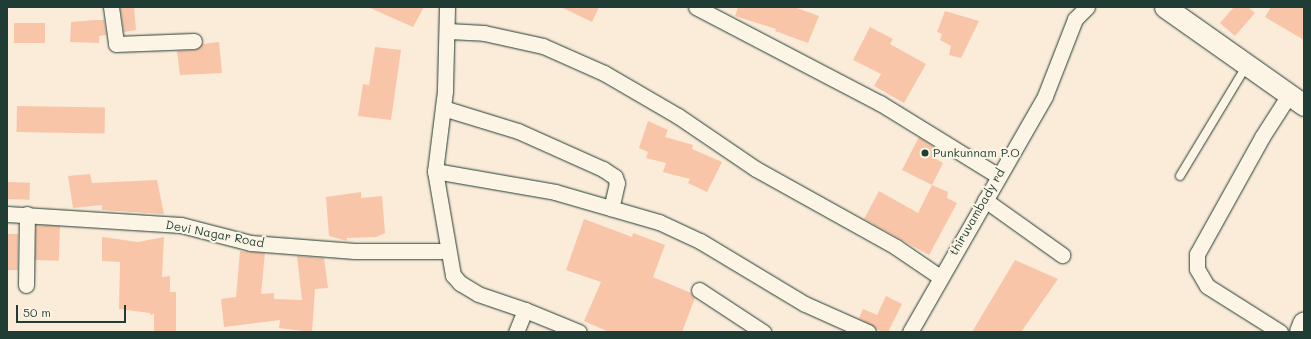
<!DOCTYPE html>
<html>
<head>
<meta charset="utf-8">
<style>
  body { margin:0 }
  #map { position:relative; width:1311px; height:339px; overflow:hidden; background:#fbebd9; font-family:Mali,sans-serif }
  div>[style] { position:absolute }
  .building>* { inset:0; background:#f8c5a9; transform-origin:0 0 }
  .roads { filter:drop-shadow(0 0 1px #1f3d34) drop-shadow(0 0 1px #1f3d34) }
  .lane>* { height:8px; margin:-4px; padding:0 4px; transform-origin:4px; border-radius:4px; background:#fcf5e5 }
  .street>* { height:15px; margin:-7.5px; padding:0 7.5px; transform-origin:7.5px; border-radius:7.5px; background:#fcf5e5 }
  .secondary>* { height:21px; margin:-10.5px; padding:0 10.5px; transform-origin:10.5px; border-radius:10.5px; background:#fcf5e5 }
  .primary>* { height:22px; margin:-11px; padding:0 11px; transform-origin:11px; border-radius:11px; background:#fcf5e5 }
  .dots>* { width:11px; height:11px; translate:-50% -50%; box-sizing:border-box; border:2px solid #fcf5e5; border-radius:50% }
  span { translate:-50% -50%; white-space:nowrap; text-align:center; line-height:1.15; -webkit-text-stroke:4px #fcf5e5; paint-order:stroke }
  .poi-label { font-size:12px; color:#1f3d34 }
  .left { translate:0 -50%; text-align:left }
  .street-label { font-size:12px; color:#1f3d34 }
  .frame { position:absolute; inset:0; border:8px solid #1f3d34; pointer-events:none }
  .scale { position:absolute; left:16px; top:305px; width:110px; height:18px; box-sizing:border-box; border:2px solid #1f3d34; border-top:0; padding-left:5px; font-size:12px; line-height:14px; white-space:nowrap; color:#1f3d34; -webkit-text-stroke:3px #fcf5e5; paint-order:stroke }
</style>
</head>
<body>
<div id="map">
  <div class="building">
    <div style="clip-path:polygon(120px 7px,134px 7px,136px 30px,124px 32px)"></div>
    <div style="clip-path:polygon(368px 7px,424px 7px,413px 27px)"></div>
    <div style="clip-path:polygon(561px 7px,599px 7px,592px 22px)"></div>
    <div style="clip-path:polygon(738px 7px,794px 7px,819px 16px,808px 43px,775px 31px,776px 29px,735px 16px)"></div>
    <div style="clip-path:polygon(1234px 7px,1248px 7px,1255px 13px,1235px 36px,1220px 23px)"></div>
    <div style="clip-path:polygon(1271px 7px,1304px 7px,1304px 40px,1265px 17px)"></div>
    <div style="clip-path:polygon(945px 11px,979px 21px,961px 58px,949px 55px,951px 46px,940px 40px,942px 34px,937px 32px)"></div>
    <div style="clip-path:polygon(94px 20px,104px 20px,106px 35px,99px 36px,99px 43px,70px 42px,71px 22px)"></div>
    <div style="left:45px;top:23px;width:20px;height:31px;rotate:90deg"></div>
    <div style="clip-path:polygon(870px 27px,893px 39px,890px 44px,926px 64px,904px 103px,874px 86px,881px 74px,853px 60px)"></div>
    <div style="clip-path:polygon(219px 42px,222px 73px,180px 75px,177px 51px,195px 50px,202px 44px)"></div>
    <div style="clip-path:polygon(375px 47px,401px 50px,391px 120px,358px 116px,363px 84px,369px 85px)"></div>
    <div style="left:17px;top:106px;width:88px;height:26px;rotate:1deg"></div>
    <div style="clip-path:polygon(648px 121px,668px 130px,665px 137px,693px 145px,692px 149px,722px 162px,707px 192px,688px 183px,690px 179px,663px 172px,666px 163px,646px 158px,648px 152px,639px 148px)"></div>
    <div style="clip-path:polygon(919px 137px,940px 151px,936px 159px,943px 163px,932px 185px,902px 170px)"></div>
    <div style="clip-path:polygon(90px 174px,92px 183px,157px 180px,164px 214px,102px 210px,102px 205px,73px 208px,68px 176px)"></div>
    <div style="left:7px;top:182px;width:23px;height:17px;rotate:2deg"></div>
    <div style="clip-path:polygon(932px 185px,948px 192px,947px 198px,957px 203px,929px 255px,864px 219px,879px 191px,918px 213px)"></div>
    <div style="clip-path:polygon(361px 192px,361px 198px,382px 196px,385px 233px,376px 237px,347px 238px,347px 241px,329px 236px,326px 197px)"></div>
    <div style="clip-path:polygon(584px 219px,632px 237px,633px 233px,665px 245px,653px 277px,691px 293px,695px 298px,682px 332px,609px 332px,584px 321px,601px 282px,566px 270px)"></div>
    <div style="left:36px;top:225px;width:24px;height:35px;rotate:2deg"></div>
    <div style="left:7px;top:234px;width:11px;height:36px"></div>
    <div style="clip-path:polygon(102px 237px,138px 242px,164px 237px,162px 277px,170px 276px,170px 292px,176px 292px,176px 332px,154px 332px,154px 314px,150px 315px,150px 313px,119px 309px,120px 262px,102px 261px)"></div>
    <div style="clip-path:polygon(240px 251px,265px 253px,261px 294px,274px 293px,274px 299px,302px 300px,297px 256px,324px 258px,328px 288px,315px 289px,312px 332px,279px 328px,280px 320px,224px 327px,221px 299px,236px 297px)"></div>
    <div style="clip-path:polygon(1015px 260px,1058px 279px,1021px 332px,972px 332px)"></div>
    <div style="clip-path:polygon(886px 296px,902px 304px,888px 332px,882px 332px,859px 318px,863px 309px,877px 315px)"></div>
  </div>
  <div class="roads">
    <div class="lane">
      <div style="left:1180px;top:176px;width:130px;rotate:-58.9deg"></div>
    </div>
    <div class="street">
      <div style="left:111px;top:7px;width:37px;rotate:82deg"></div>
      <div style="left:116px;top:44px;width:78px;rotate:-2.2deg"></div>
      <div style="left:447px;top:7px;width:84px;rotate:91.4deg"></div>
      <div style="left:445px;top:91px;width:81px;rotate:97.1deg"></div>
      <div style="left:435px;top:171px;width:106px;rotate:80.2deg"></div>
      <div style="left:453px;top:275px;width:11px;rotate:49deg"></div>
      <div style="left:460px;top:283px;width:21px;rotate:31deg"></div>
      <div style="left:478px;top:294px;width:50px;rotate:18.8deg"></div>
      <div style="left:525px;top:310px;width:24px;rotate:112deg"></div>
      <div style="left:696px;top:7px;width:208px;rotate:27.6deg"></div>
      <div style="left:880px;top:103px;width:139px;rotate:31.7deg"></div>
      <div style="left:448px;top:31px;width:36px;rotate:3deg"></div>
      <div style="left:484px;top:33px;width:60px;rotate:12.4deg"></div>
      <div style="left:543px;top:46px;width:67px;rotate:23.9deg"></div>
      <div style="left:604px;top:73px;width:86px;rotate:30.2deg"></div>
      <div style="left:678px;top:116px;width:94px;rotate:34.2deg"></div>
      <div style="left:756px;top:169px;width:160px;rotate:29.1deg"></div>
      <div style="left:896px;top:247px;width:53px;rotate:34.3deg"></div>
      <div style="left:443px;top:108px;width:78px;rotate:17deg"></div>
      <div style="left:518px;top:131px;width:93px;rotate:24.1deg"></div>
      <div style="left:603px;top:169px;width:14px;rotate:34deg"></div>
      <div style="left:615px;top:177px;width:6px;rotate:72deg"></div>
      <div style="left:617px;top:183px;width:26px;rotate:103deg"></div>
      <div style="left:435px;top:171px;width:122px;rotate:9.9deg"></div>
      <div style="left:555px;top:192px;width:108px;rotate:16.1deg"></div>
      <div style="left:659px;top:222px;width:45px;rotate:24.9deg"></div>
      <div style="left:700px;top:241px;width:122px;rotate:31deg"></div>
      <div style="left:805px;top:304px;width:69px;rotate:24deg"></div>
      <div style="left:985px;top:200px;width:95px;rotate:35.5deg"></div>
      <div style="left:7px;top:214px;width:174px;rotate:3.6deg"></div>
      <div style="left:181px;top:225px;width:72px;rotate:14.4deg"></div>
      <div style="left:251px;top:243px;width:104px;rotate:4.4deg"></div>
      <div style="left:355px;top:251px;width:93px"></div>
      <div style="left:26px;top:285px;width:71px;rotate:-89.2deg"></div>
      <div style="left:699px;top:290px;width:77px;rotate:33.3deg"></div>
      <div style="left:525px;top:310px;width:58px;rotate:22.2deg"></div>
      <div style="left:910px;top:332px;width:272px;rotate:-60.2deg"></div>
      <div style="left:1045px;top:96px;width:83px;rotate:-68.7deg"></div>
      <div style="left:1075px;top:19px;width:17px;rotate:-45deg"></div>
      <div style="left:1280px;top:332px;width:86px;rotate:-147.8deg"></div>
      <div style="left:1207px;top:286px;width:20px;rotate:-120deg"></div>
      <div style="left:1197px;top:269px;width:15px;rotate:-90deg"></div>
      <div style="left:1197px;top:254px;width:134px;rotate:-60.9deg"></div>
      <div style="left:1262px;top:137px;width:50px;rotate:-57.3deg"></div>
    </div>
    <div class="secondary">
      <div style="left:1165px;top:7px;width:170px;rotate:35.2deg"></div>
    </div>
    <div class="primary">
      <div style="left:1301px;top:332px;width:9px;rotate:-69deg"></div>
    </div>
  </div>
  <div class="dots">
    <div style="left:925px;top:153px;background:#1f3d34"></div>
  </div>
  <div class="poi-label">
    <span class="left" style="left:933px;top:153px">Punkunnam P.O</span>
  </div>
  <div class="street-label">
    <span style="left:977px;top:212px;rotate:-60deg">thiruvambady rd</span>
    <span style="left:215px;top:234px;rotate:11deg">Devi Nagar Road</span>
  </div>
  <div class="frame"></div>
  <div class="scale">50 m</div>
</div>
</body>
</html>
